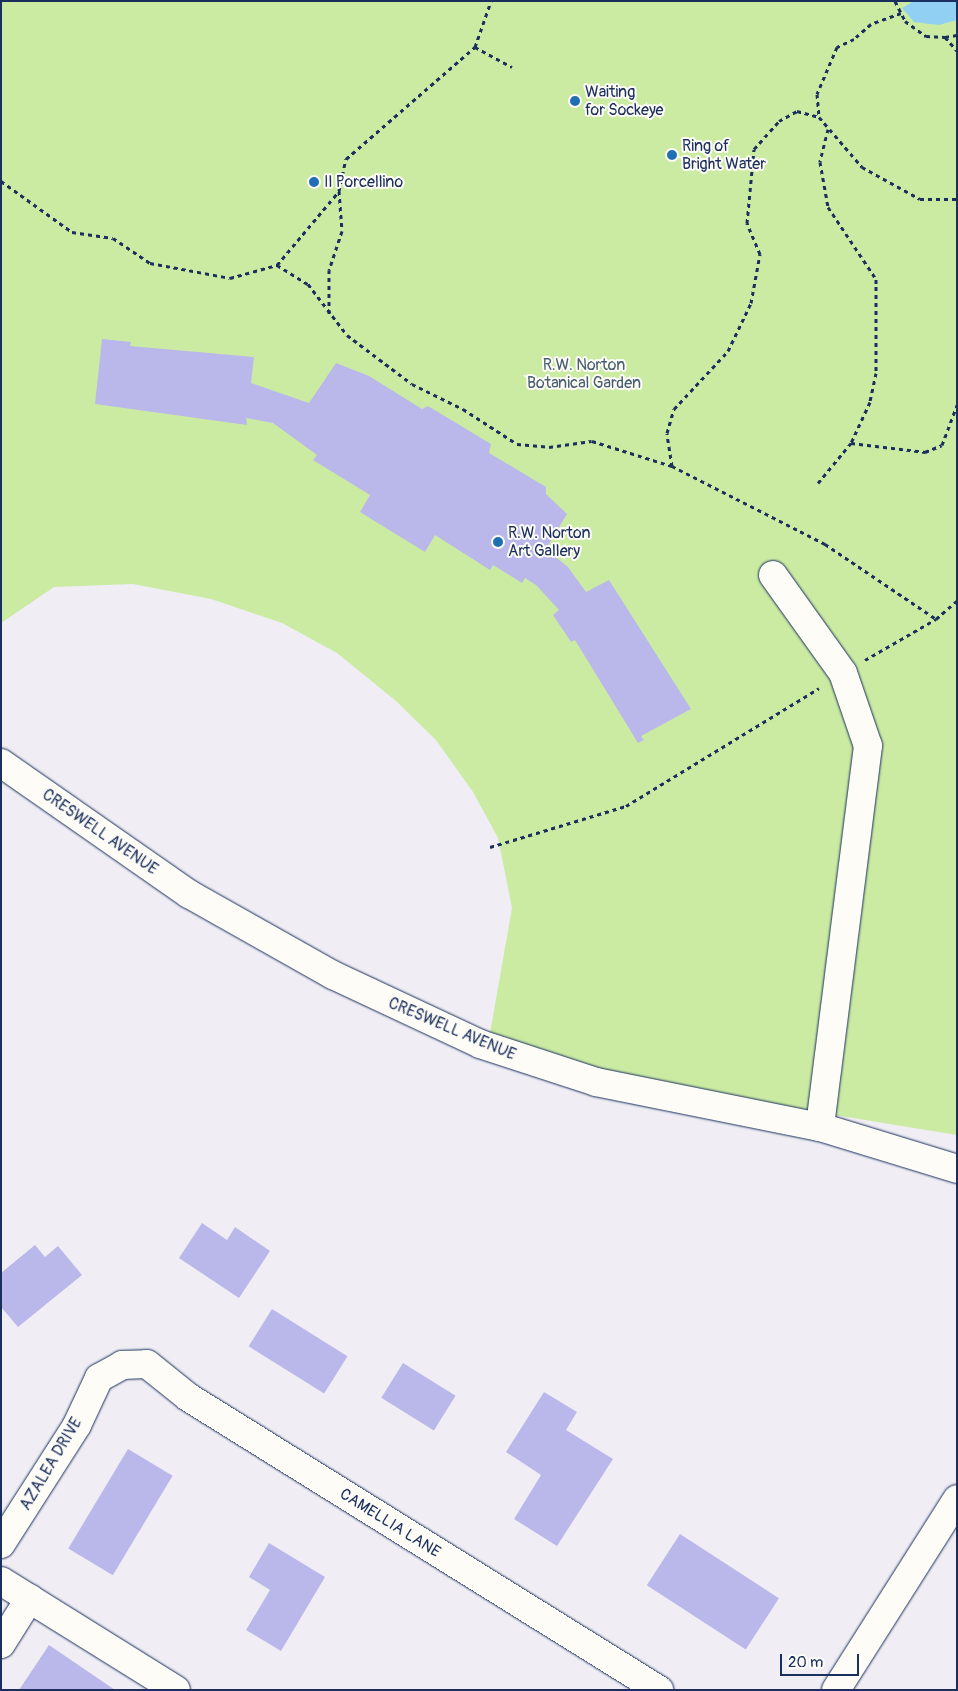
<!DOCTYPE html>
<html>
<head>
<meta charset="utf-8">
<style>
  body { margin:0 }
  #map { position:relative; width:958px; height:1691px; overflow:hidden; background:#f0eef4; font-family:Pangolin,sans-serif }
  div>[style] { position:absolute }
  .green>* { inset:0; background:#cbeba3 }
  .water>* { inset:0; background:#91d0f2 }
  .building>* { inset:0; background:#bab8ea; transform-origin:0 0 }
  .path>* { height:3px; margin-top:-1.5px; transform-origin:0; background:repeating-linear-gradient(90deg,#1b2f5e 0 4px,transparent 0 8px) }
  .roads { filter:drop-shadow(0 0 1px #1b2f5e) drop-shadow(0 0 1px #1b2f5e) }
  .minor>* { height:28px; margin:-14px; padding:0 14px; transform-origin:14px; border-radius:14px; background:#fdfcf7 }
  .dots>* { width:14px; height:14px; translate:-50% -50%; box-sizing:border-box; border:2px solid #fdfcf7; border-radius:50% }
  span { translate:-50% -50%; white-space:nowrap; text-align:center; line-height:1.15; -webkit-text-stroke:4px #fdfcf7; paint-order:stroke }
  .poi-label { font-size:16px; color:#1b2f5e }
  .left { translate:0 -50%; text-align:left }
  .park-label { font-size:16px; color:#475e6f }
  .street-label { font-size:16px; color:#1b2f5e }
  .frame { position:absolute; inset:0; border:2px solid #1b2f5e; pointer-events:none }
  .scale { position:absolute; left:780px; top:1654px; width:79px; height:22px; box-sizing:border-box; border:2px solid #1b2f5e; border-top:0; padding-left:6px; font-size:15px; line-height:18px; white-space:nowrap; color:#1b2f5e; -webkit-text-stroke:4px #fdfcf7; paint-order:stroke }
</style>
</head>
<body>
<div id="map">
  <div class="green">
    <div style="clip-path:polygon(1px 1px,957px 1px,957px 1135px,598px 1076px,489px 1039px,512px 908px,498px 838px,473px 792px,436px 740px,396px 701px,337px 653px,282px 623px,211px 599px,133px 584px,54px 587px,1px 623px)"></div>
  </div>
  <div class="water">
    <div style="clip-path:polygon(914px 1px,957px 1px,957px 20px,939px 25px,914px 22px,902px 8px)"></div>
  </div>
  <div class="building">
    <div style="clip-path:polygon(102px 339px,131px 342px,130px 346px,254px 357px,251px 383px,309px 403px,336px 363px,369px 376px,422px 409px,428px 406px,491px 444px,489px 453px,546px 487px,546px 494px,567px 514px,546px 549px,568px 567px,586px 592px,609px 580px,691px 709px,641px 736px,644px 740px,638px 743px,575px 640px,571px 642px,553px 615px,559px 610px,536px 585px,525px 578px,522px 583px,493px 565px,490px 570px,435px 535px,425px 552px,360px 512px,370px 495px,313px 460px,317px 455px,273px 423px,246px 418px,247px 425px,95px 404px)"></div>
    <div style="clip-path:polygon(202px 1223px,227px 1240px,235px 1227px,270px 1251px,239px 1298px,179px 1258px)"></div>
    <div style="clip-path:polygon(35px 1245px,45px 1257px,58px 1246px,82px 1275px,18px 1327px,1px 1307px,1px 1273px)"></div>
    <div style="left:272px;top:1309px;width:89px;height:44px;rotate:32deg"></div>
    <div style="left:403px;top:1363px;width:62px;height:41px;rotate:32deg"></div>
    <div style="clip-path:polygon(544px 1392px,577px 1412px,566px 1430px,613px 1459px,557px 1546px,514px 1519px,541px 1475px,506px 1452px)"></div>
    <div style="left:128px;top:1449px;width:52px;height:116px;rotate:31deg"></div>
    <div style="left:680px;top:1534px;width:118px;height:61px;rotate:33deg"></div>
    <div style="clip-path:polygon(269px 1543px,325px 1577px,281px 1651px,246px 1630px,270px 1590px,249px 1577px)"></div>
    <div style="clip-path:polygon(49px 1645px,115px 1690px,19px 1690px)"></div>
  </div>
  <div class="path">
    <div style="left:895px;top:1px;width:22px;rotate:63deg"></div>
    <div style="left:905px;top:21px;width:26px;rotate:36deg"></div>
    <div style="left:926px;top:36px;width:19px;rotate:3deg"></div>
    <div style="left:901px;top:13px;width:32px;rotate:160deg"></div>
    <div style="left:871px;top:24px;width:23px;rotate:139deg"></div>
    <div style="left:854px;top:39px;width:19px;rotate:155deg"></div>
    <div style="left:837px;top:47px;width:51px;rotate:113.1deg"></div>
    <div style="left:817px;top:94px;width:23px;rotate:85deg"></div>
    <div style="left:819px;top:117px;width:66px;rotate:49.3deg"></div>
    <div style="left:862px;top:167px;width:66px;rotate:28.9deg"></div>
    <div style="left:920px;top:199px;width:37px"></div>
    <div style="left:957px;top:35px;width:12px;rotate:171deg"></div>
    <div style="left:945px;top:37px;width:18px;rotate:49deg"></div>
    <div style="left:475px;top:47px;width:42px;rotate:28.4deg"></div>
    <div style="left:828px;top:129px;width:34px;rotate:104deg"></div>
    <div style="left:820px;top:162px;width:46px;rotate:79.9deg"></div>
    <div style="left:828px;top:207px;width:87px;rotate:56.3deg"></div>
    <div style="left:876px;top:279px;width:94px;rotate:90deg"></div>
    <div style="left:876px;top:373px;width:30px;rotate:102deg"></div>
    <div style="left:870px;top:402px;width:45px;rotate:114.9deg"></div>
    <div style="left:851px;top:443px;width:75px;rotate:6.9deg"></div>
    <div style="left:925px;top:452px;width:18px;rotate:-22deg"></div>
    <div style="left:942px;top:445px;width:43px;rotate:-69.4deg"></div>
    <div style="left:1px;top:181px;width:87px;rotate:35.7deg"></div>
    <div style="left:72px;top:232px;width:41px;rotate:8.3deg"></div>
    <div style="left:113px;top:238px;width:45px;rotate:34deg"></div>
    <div style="left:150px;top:263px;width:81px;rotate:10.6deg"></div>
    <div style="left:230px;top:278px;width:49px;rotate:-15.5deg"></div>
    <div style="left:277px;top:265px;width:36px;rotate:32deg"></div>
    <div style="left:308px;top:284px;width:64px;rotate:52.6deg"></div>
    <div style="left:347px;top:335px;width:81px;rotate:37deg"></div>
    <div style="left:412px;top:384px;width:57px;rotate:26.1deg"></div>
    <div style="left:463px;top:409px;width:64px;rotate:32.9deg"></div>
    <div style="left:517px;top:444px;width:32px;rotate:5deg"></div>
    <div style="left:549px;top:447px;width:43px;rotate:-7.9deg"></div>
    <div style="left:592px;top:441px;width:84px;rotate:17.4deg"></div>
    <div style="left:672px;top:466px;width:172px;rotate:27deg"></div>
    <div style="left:825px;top:544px;width:134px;rotate:34deg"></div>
    <div style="left:339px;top:191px;width:33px;rotate:-78deg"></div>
    <div style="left:346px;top:159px;width:171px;rotate:-41deg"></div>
    <div style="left:475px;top:47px;width:49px;rotate:-70.8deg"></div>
    <div style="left:277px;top:265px;width:97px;rotate:-50deg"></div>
    <div style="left:339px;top:191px;width:40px;rotate:85.7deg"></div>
    <div style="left:342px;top:231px;width:41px;rotate:108.4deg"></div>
    <div style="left:329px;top:270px;width:45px;rotate:90deg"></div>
    <div style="left:672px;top:466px;width:33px;rotate:-99deg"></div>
    <div style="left:667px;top:433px;width:25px;rotate:-74deg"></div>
    <div style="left:674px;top:409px;width:79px;rotate:-47deg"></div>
    <div style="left:728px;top:351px;width:53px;rotate:-64.4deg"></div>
    <div style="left:751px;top:303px;width:50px;rotate:-79.6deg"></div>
    <div style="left:760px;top:254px;width:34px;rotate:-113deg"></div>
    <div style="left:747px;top:223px;width:74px;rotate:-84.6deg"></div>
    <div style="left:754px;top:149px;width:38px;rotate:-48deg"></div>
    <div style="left:779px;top:121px;width:21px;rotate:-29deg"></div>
    <div style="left:797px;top:111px;width:23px;rotate:15deg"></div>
    <div style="left:818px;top:483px;width:52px;rotate:-50.5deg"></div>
    <div style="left:1px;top:631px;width:1px"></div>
    <div style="left:865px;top:660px;width:82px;rotate:-30deg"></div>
    <div style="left:936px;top:619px;width:28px;rotate:-41deg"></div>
    <div style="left:490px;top:847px;width:142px;rotate:-16.8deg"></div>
    <div style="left:626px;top:806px;width:226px;rotate:-31.4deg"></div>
  </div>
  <div class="roads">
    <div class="minor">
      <div style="left:773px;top:575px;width:120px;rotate:54.5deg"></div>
      <div style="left:843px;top:673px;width:77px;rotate:71.1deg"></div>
      <div style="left:868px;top:746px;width:384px;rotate:97.2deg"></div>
      <div style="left:1px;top:763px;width:229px;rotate:34.9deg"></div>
      <div style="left:189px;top:894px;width:165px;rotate:29.4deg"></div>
      <div style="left:333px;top:975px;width:162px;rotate:25.1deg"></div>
      <div style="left:480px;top:1044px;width:122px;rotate:18.1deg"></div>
      <div style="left:596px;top:1082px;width:228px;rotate:11.4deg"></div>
      <div style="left:820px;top:1127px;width:143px;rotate:17deg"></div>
      <div style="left:1px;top:1544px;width:141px;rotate:-57.4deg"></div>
      <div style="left:77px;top:1425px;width:52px;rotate:-64.9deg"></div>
      <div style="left:99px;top:1378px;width:26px;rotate:-29deg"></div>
      <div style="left:122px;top:1365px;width:25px;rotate:-2deg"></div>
      <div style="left:147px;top:1364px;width:53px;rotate:38.8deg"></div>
      <div style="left:188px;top:1397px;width:555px;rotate:31.88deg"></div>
      <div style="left:1px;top:1581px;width:206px;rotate:31.9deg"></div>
      <div style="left:1px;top:1644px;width:54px;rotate:-57.8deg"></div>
      <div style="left:836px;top:1690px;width:226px;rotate:-57.6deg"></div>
    </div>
  </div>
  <div class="dots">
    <div style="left:575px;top:101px;background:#1f6fb2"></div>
    <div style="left:672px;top:155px;background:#1f6fb2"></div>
    <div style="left:314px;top:182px;background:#1f6fb2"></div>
    <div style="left:498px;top:542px;background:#1f6fb2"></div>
  </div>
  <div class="poi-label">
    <span class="left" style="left:585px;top:101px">Waiting<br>for Sockeye</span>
    <span class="left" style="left:682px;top:155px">Ring of<br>Bright Water</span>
    <span class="left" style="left:324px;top:182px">Il Porcellino</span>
    <span class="left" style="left:508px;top:542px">R.W. Norton<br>Art Gallery</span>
  </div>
  <div class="park-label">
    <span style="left:584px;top:374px">R.W. Norton<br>Botanical Garden</span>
  </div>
  <div class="street-label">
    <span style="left:100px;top:832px;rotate:35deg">CRESWELL AVENUE</span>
    <span style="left:452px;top:1029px;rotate:23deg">CRESWELL AVENUE</span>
    <span style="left:51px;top:1464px;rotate:-59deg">AZALEA DRIVE</span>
    <span style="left:390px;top:1523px;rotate:32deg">CAMELLIA LANE</span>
  </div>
  <div class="frame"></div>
  <div class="scale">20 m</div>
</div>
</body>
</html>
